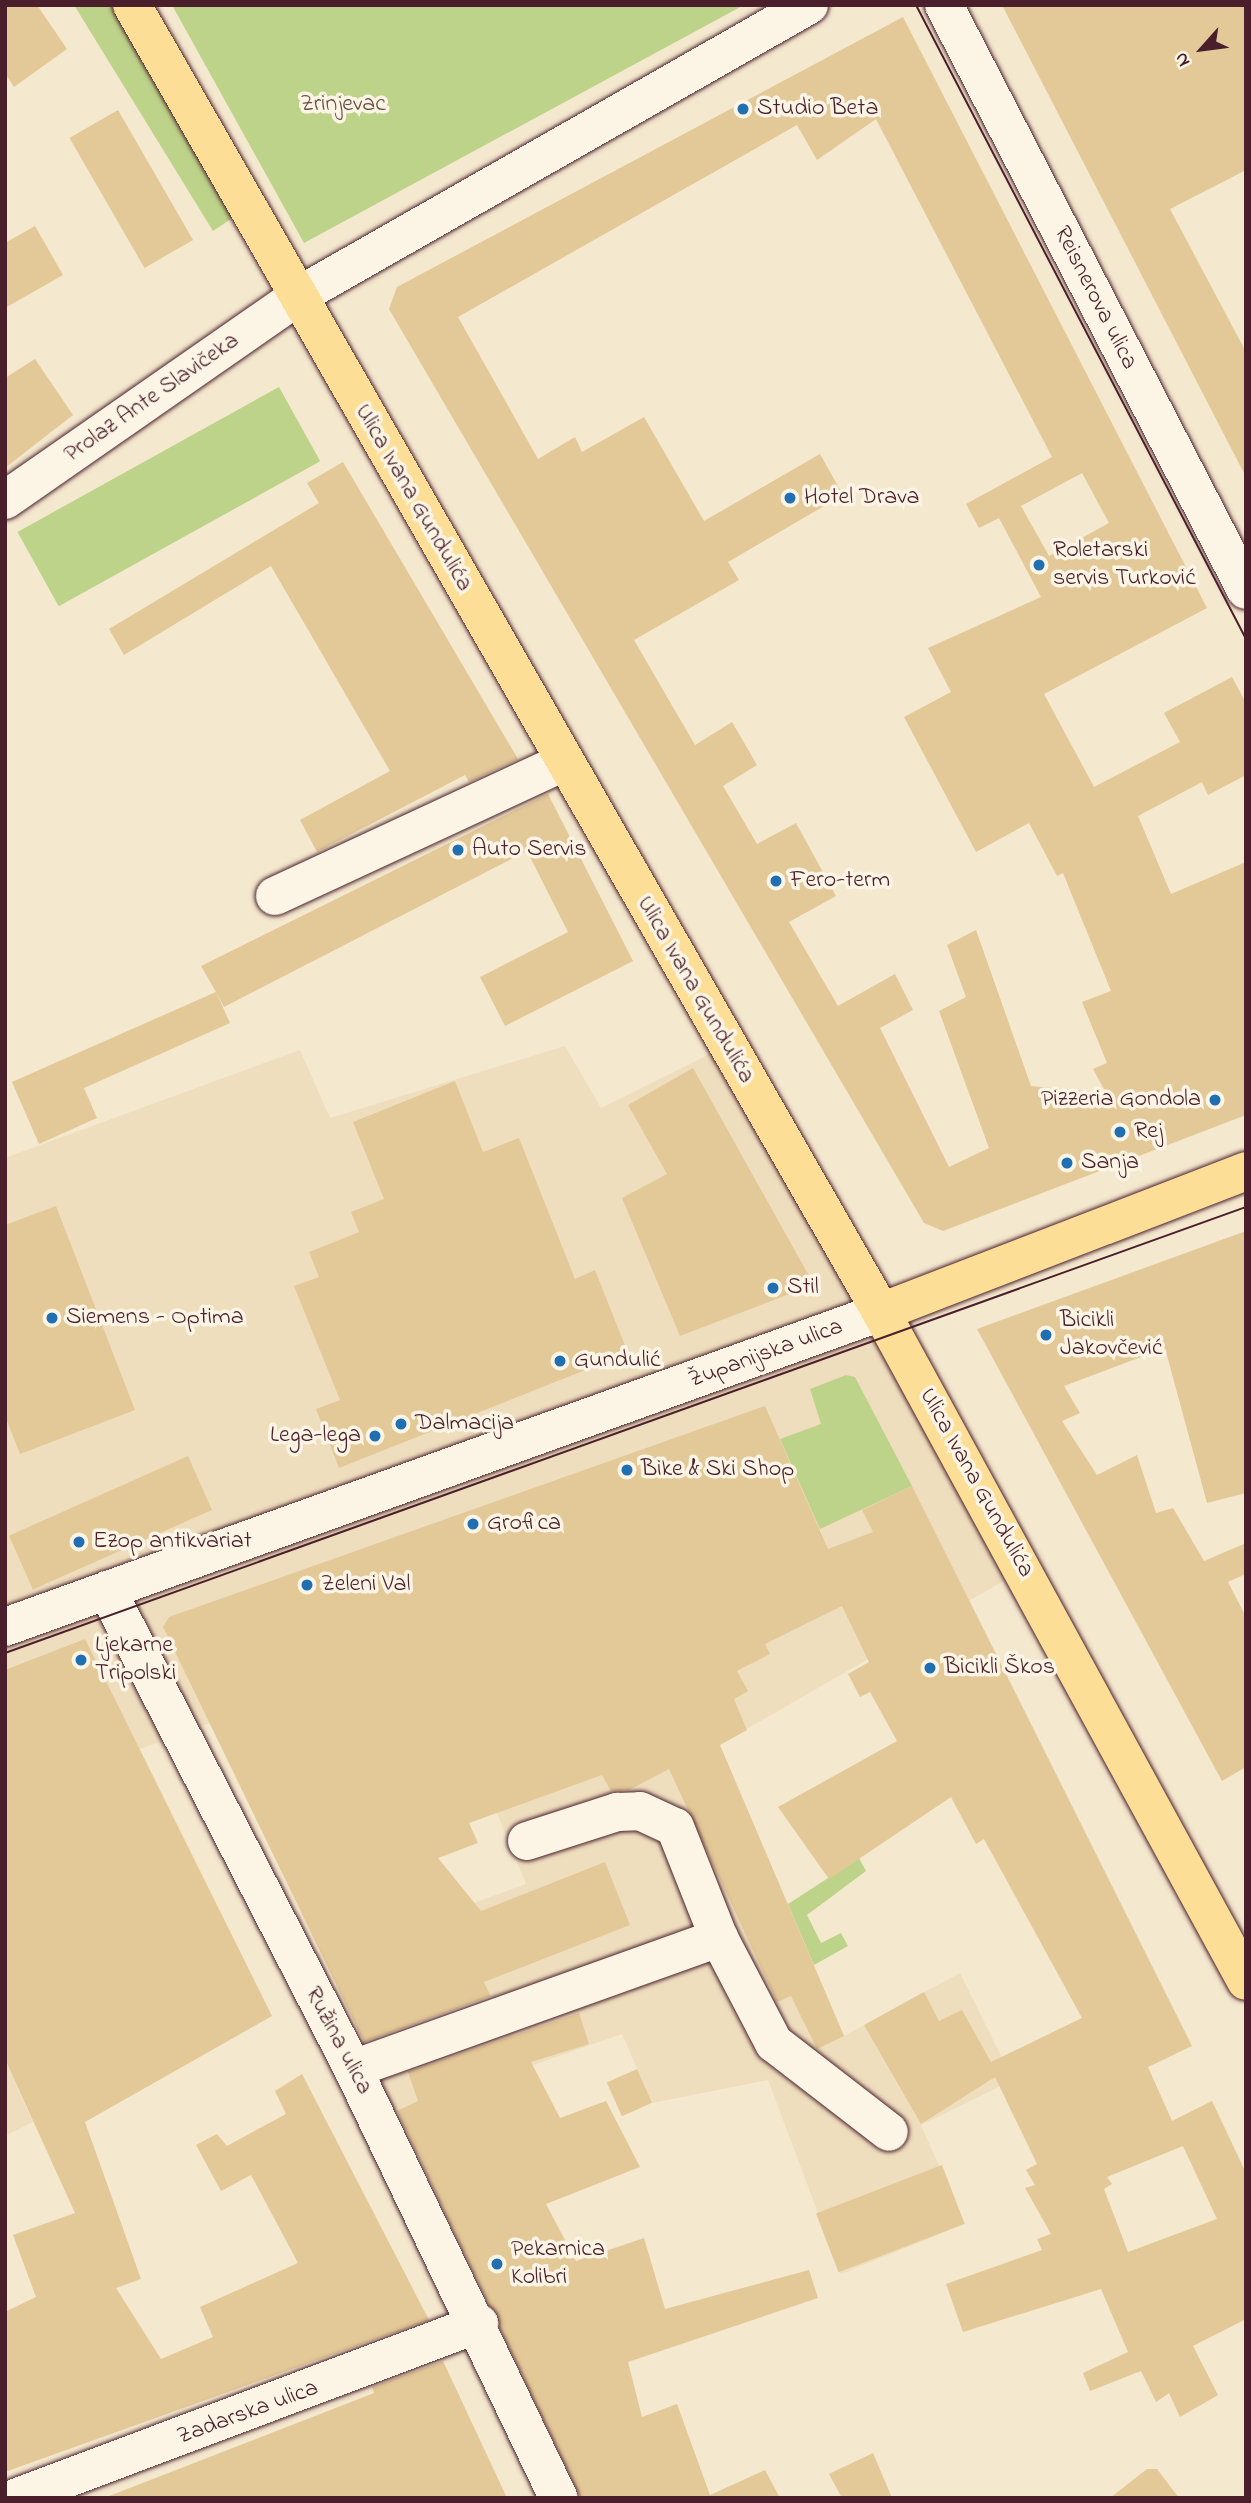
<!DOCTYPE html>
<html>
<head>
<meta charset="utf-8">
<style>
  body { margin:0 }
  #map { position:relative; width:1251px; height:2503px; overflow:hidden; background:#f4e8ce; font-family:"Indie Flower",sans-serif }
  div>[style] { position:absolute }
  .built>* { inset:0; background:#efdebe }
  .green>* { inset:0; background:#bdd389; transform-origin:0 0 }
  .building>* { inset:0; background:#e3c898; transform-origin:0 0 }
  .roads { filter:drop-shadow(0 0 2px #4a1f2b) drop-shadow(0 0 2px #4a1f2b) }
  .minor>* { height:38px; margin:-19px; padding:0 19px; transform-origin:19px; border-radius:19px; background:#fcf5e5 }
  .major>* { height:38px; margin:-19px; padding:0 19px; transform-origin:19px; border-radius:19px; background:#fdde96 }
  .tram>* { height:2px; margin:-1px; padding:0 1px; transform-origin:1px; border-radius:1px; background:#4a1f2b }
  .dots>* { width:19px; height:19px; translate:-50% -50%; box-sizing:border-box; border:4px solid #fcf5e5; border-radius:50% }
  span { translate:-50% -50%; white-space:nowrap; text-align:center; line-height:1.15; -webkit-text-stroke:7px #fcf5e5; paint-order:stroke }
  .park-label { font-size:24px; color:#674c42 }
  .poi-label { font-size:24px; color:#4a1f2b }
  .left { translate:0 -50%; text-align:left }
  .right { translate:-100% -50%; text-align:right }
  .street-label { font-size:24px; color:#4a1f2b }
  .frame { position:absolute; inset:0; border:7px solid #4a1f2b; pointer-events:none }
  .north { position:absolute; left:1167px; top:14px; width:70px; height:70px; -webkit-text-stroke:5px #fcf5e5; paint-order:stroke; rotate:242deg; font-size:19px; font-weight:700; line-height:28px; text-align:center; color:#4a1f2b }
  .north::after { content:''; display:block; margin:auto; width:24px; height:32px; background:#4a1f2b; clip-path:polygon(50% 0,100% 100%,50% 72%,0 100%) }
</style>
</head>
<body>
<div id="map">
  <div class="built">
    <div style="clip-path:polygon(565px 1046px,601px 1108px,712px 1053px,1012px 1576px,719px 1745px,844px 2036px,960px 1973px,1013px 2080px,921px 2125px,965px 2224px,841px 2274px,768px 2080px,652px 2103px,622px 2034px,394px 2113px,365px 2048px,494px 2002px,462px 1934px,484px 1926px,474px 1903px,526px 1884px,496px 1811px,533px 1635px,204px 1725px,5px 1800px,5px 1158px,300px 1050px,330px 1118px)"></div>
    <div style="clip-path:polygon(5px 2060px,33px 2122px,5px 2136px)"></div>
  </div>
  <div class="green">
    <div style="clip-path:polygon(74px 5px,120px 5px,240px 213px,213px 231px)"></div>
    <div style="clip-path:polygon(172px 5px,744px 5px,304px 243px)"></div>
    <div style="left:279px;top:387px;width:85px;height:299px;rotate:61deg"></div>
    <div style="clip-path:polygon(846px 1375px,855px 1377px,912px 1486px,820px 1529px,780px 1439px,821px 1424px,810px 1389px)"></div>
    <div style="clip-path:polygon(859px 1858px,866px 1871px,807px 1915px,821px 1943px,841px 1933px,848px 1946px,814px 1965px,788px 1904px)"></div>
  </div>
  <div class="building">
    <div style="clip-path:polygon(5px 5px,37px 5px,67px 49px,14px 87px,5px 73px)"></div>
    <div style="clip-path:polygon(1002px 5px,1246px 5px,1246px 170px,1170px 209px,1246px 352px,1246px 477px)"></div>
    <div style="clip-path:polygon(evenodd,903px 17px,1207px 608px,1044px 694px,1094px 787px,1180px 742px,1164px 713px,1232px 677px,1246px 703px,1246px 775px,1208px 795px,1202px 782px,1138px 816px,1171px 894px,1246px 862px,1246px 1115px,943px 1231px,924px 1223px,389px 309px,397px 287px,903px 17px,876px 119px,1052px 457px,966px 504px,979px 528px,999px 518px,1041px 597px,928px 648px,951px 692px,904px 717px,976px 852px,1029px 823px,1057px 876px,1063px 873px,1111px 991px,1082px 1002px,1107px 1063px,1093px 1069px,1106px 1093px,1031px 1086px,976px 930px,947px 945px,966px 997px,939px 1011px,989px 1148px,949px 1167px,880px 1028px,913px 1010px,895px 974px,838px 1006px,789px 922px,836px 896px,796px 823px,757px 844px,723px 786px,757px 765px,732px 722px,695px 745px,634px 640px,739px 580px,728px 562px,843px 495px,820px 454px,704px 521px,644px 417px,582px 452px,575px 437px,538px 459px,458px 317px,797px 125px,817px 160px,876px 119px,903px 17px,1082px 473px,1109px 523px,1049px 556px,1021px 506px,1082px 473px)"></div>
    <div style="left:118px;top:110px;width:150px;height:56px;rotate:60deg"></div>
    <div style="clip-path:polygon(35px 226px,63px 275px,5px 308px,5px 243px)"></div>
    <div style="clip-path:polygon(35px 359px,73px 415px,5px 468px,5px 378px)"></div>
    <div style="clip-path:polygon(343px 462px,518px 759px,469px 782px,465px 775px,317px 852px,300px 820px,390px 771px,271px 566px,124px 655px,109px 629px,319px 503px,307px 483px)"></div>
    <div style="clip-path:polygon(548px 794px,633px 961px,505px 1026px,480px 977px,568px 932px,527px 851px,224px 1007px,216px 992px,230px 1023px,84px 1088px,97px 1118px,39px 1144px,12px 1082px,216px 992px,201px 966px)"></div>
    <div style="clip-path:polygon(693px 1068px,808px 1274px,800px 1290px,680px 1336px,622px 1198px,667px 1174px,628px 1105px)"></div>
    <div style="clip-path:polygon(455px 1081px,483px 1152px,519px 1138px,575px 1279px,595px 1270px,628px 1353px,339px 1468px,316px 1409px,340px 1400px,294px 1286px,319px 1277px,309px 1252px,359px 1232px,351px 1212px,384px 1199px,353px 1122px)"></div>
    <div style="clip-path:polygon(56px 1206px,135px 1410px,20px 1454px,5px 1416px,5px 1225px)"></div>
    <div style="clip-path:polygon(1246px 1231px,1246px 1493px,1207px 1503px,1165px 1348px,1064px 1386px,1080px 1413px,1062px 1421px,1097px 1475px,1137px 1455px,1156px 1513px,1173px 1508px,1204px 1561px,1246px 1543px,1246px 1574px,1228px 1582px,1246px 1617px,1246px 1767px,1222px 1781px,977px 1329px)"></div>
    <div style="clip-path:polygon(evenodd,765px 1406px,828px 1549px,873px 1532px,862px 1510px,912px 1486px,1192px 2046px,1148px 2067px,1172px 2121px,1212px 2101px,1246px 2173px,1246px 2319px,1193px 2346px,1218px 2395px,1180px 2417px,1169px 2393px,1156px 2402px,1141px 2371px,1090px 2391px,1083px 2373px,1128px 2352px,1101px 2289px,963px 2332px,946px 2284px,1042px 2250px,1037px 2239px,1051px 2234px,1025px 2188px,1035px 2185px,1026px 2170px,1037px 2164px,995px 2077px,921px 2124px,864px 2025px,924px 1992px,939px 2021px,962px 2010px,991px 2062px,1082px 2018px,984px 1839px,976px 1844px,951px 1797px,829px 1879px,778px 1807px,897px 1741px,870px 1692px,860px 1697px,848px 1674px,869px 1662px,842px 1606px,765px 1644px,770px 1654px,737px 1671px,748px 1691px,734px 1699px,747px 1730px,720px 1745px,844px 2036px,817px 2049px,791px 1996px,777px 2002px,669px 1769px,629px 1790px,611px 1791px,602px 1775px,469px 1823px,478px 1843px,438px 1858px,481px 1911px,605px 1862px,630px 1925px,484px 1982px,491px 1996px,364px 2042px,163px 1627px,169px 1617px,765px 1406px,1183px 2146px,1217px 2219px,1128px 2252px,1104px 2189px,1112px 2184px,1107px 2177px,1183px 2146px)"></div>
    <div style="left:188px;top:1456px;width:59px;height:196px;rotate:66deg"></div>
    <div style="clip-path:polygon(85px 1639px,272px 2016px,85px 2122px,141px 2279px,116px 2288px,161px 2359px,213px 2337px,200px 2307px,298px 2263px,251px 2175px,221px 2191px,196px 2145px,217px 2134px,227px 2146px,286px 2114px,275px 2091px,302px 2074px,429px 2320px,5px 2472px,5px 2312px,36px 2297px,13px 2235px,75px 2213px,5px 2059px,5px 1670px)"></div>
    <div style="clip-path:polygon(579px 2013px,589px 2044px,531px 2062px,560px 2118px,606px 2101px,640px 2167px,546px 2204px,576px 2261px,644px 2238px,665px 2309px,809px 2270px,818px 2298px,628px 2362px,642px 2417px,677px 2404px,710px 2495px,765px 2470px,780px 2498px,581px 2498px,397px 2111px,418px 2101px,408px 2072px)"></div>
    <div style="left:637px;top:2069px;width:37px;height:33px;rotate:66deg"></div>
    <div style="left:942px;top:2165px;width:63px;height:135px;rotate:69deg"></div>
    <div style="clip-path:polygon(443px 2361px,507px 2498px,104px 2498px,374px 2393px,372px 2387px)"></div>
    <div style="clip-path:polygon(873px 2453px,892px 2498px,842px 2498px,829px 2474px)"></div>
    <div style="clip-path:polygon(1147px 2469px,1157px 2469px,1179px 2498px,1110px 2498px)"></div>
  </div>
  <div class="roads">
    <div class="minor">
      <div style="left:944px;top:5px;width:658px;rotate:62.7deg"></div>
      <div style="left:5px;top:500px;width:357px;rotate:-34.8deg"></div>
      <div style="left:298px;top:296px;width:588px;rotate:-29.66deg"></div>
      <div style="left:275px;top:896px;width:319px;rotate:-24.9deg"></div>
      <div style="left:107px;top:1590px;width:538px;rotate:62.82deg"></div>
      <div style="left:353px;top:2069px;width:476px;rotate:64.4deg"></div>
      <div style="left:5px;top:1627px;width:931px;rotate:-19.78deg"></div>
      <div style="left:527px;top:1841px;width:95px;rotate:-17.9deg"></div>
      <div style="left:617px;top:1812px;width:23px;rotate:-2deg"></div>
      <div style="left:640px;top:1811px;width:38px;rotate:25deg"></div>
      <div style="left:675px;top:1827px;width:119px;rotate:68.4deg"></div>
      <div style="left:719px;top:1938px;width:119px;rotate:62.4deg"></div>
      <div style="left:774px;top:2043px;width:145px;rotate:37.7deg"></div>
      <div style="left:353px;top:2069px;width:389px;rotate:-19.7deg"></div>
      <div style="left:15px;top:2498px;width:496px;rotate:-20.6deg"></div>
    </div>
    <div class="major">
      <div style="left:132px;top:5px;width:1506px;rotate:60.18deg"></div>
      <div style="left:881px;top:1312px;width:762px;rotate:61.38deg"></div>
      <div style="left:881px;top:1312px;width:391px;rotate:-21.1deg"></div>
    </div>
  </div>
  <div class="tram">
    <div style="left:916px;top:5px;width:715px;rotate:62.5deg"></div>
    <div style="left:5px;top:1653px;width:1319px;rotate:-19.77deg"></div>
  </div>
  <div class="dots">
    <div style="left:743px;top:109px;background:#1f6fb2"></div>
    <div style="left:790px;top:498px;background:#1f6fb2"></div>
    <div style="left:1039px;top:565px;background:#1f6fb2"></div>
    <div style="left:458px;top:850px;background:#1f6fb2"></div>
    <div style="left:776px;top:881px;background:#1f6fb2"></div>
    <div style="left:1215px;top:1100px;background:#1f6fb2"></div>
    <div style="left:1120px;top:1132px;background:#1f6fb2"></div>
    <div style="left:1067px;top:1163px;background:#1f6fb2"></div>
    <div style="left:773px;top:1288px;background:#1f6fb2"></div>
    <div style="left:52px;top:1318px;background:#1f6fb2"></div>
    <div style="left:1046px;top:1335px;background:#1f6fb2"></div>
    <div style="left:560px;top:1361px;background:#1f6fb2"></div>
    <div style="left:401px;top:1424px;background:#1f6fb2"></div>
    <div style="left:375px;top:1436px;background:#1f6fb2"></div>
    <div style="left:627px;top:1470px;background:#1f6fb2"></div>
    <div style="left:473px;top:1524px;background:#1f6fb2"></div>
    <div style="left:79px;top:1542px;background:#1f6fb2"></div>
    <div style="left:307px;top:1585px;background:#1f6fb2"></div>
    <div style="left:81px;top:1660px;background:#1f6fb2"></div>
    <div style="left:930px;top:1668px;background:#1f6fb2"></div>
    <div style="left:497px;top:2264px;background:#1f6fb2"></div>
  </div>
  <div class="park-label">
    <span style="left:343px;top:105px">Zrinjevac</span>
  </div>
  <div class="poi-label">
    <span class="left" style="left:757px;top:109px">Studio Beta</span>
    <span class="left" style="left:804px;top:498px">Hotel Drava</span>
    <span class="left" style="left:1053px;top:565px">Roletarski<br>servis Turković</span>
    <span class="left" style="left:472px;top:850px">Auto Servis</span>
    <span class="left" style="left:790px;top:881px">Fero-term</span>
    <span class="right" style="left:1201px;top:1100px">Pizzeria Gondola</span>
    <span class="left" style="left:1134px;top:1132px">Rej</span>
    <span class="left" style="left:1081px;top:1163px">Sanja</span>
    <span class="left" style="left:787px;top:1288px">Stil</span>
    <span class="left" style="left:66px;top:1318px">Siemens - Optima</span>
    <span class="left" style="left:1060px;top:1335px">Bicikli<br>Jakovčević</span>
    <span class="left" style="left:574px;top:1361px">Gundulić</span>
    <span class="left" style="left:415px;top:1424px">Dalmacija</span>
    <span class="right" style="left:361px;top:1436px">Lega-lega</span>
    <span class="left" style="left:641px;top:1470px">Bike &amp; Ski Shop</span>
    <span class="left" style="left:487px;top:1524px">Grofica</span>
    <span class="left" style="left:93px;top:1542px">Ezop antikvariat</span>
    <span class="left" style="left:321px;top:1585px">Zeleni Val</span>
    <span class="left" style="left:95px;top:1660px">Ljekarne<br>Tripolski</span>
    <span class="left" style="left:944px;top:1668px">Bicikli Škos</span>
    <span class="left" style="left:511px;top:2264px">Pekarnica<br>Kolibri</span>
  </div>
  <div class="street-label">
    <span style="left:1095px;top:298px;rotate:63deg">Reisnerova ulica</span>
    <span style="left:152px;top:398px;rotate:-35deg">Prolaz Ante Slavičeka</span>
    <span style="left:413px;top:498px;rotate:60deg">Ulica Ivana Gundulića</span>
    <span style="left:695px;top:990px;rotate:60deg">Ulica Ivana Gundulića</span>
    <span style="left:766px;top:1354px;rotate:-20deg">Županijska ulica</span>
    <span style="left:976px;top:1483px;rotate:61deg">Ulica Ivana Gundulića</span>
    <span style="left:338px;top:2041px;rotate:62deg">Ružina ulica</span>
    <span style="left:248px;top:2413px;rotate:-20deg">Zadarska ulica</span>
  </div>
  <div class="frame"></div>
  <div class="north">N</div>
</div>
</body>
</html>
